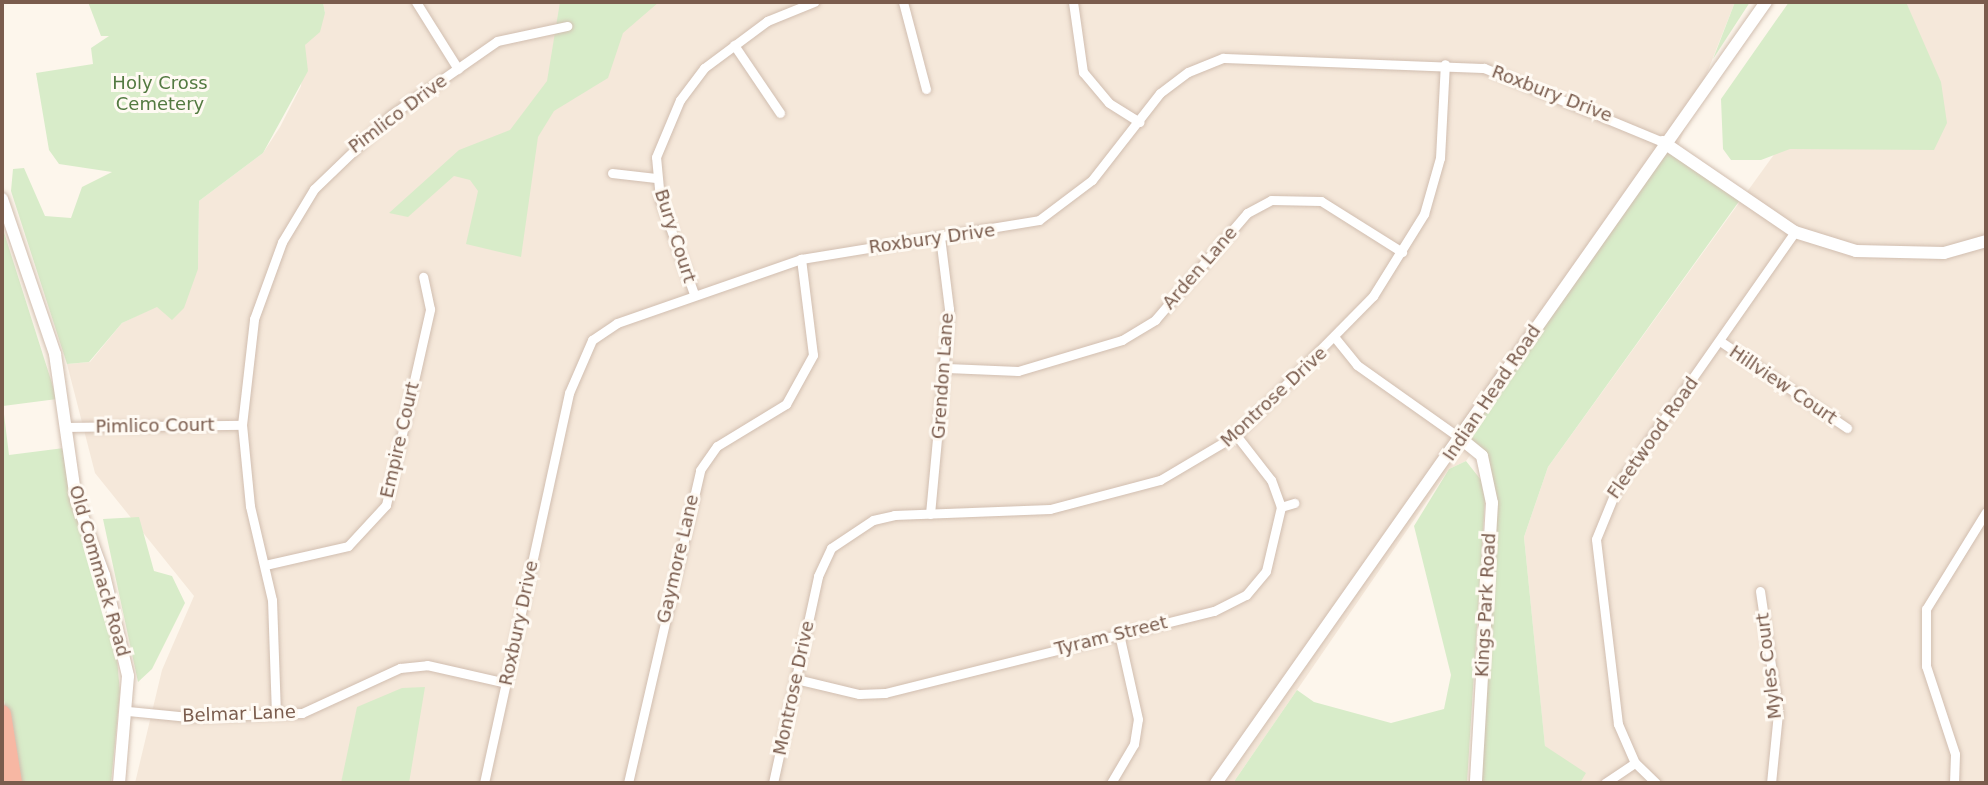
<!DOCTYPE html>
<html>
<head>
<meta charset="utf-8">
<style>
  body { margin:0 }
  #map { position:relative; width:1988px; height:785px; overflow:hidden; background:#fdf6ec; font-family:"DejaVu Sans",sans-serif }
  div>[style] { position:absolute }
  .residential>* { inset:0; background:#f5e8da }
  .green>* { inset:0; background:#d8ecc9 }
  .roads { filter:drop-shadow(0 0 2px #d1beb0) drop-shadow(0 0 2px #d1beb0) }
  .minor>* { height:9px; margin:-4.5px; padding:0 4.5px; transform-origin:4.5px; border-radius:4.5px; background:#fff }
  .tertiary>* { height:12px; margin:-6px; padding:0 6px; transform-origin:6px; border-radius:6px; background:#fff }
  .secondary>* { height:12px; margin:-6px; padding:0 6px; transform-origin:6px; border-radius:6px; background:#fff }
  .motorway>* { height:18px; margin:-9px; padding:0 9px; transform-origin:9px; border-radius:9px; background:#f7b7a3 }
  span { translate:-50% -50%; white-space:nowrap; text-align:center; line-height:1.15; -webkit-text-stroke:6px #fffaf3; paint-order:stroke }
  .park-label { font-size:18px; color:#537a41 }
  .street-label { font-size:18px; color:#7a5c4d }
  .frame { position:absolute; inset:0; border:4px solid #7a5c4d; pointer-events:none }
</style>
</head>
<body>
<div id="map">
  <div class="residential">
    <div style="clip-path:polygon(323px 2px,1735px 2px,1665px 179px,1466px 461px,1449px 469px,1233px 783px,135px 783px,162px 670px,194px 596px,95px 473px,67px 364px,90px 362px,122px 323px,157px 306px,198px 269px,199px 201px,263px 153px,280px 127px,301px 86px,305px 45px,325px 13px)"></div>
    <div style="clip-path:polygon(1903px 2px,1986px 2px,1986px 783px,1569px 783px,1545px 747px,1524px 537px,1548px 467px,1783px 142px)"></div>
  </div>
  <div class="green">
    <div style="clip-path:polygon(88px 2px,323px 2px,325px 13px,320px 32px,305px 45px,308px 71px,263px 153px,199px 201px,198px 269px,184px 308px,172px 320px,157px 307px,122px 323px,89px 362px,67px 364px,11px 191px,13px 169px,24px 168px,45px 216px,71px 218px,82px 187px,112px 172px,59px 164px,49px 150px,36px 73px,93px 64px,91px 48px,109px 36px,101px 36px)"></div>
    <div style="clip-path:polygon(560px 2px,659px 2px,623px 33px,608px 78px,554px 111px,538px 137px,521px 257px,466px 244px,478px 191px,470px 180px,454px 176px,408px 217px,389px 213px,459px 150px,510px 130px,547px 81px)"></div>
    <div style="clip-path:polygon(1735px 2px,1750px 2px,1713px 59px)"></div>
    <div style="clip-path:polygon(1789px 2px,1906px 2px,1941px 82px,1947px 123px,1934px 150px,1790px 149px,1761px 160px,1731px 160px,1723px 149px,1721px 99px)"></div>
    <div style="clip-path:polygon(1663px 142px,1740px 200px,1548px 467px,1524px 537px,1545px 746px,1586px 773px,1580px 783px,1481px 783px,1492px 503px,1482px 456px,1460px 438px)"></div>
    <div style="clip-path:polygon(2px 226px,57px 399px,3px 406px,9px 455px,64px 448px,72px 498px,116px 647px,120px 692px,111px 783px,19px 783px,2px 689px)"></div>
    <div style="clip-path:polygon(1466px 461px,1481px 480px,1485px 500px,1467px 783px,1233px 783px,1297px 690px,1314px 702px,1391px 723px,1444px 709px,1451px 675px,1414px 526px,1449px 469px)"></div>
    <div style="clip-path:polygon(139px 517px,154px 571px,172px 576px,185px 603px,152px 669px,138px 682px,103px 519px)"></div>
    <div style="clip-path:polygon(425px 687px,409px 783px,341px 783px,357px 707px,402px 688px)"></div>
  </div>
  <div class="roads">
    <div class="minor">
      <div style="left:416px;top:2px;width:79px;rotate:57.9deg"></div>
      <div style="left:903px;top:2px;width:90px;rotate:75.2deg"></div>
      <div style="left:1073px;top:2px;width:71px;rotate:81.9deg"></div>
      <div style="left:1083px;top:72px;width:40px;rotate:50deg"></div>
      <div style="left:1109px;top:103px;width:36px;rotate:32deg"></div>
      <div style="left:734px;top:45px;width:82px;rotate:55.9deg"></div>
      <div style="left:612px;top:173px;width:44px;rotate:6.5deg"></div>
      <div style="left:694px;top:294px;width:101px;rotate:-109.7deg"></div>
      <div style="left:660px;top:199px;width:42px;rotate:-95.4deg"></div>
      <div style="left:656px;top:157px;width:62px;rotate:-67.2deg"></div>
      <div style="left:680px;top:100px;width:40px;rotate:-53deg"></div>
      <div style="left:704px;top:68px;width:79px;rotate:-36.7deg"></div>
      <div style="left:767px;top:21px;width:51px;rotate:-22deg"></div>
      <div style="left:1336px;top:339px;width:33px;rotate:51deg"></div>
      <div style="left:1357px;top:365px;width:126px;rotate:35.3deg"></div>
      <div style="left:1720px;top:341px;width:154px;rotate:34.4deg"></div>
      <div style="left:947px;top:368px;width:71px;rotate:2.4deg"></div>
      <div style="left:1018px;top:371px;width:109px;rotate:-16.6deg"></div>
      <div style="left:1122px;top:340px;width:39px;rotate:-31deg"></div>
      <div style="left:1155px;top:320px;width:141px;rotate:-49.3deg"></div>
      <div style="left:1247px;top:213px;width:27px;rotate:-28deg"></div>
      <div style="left:1271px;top:200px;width:50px;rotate:1.1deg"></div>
      <div style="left:1321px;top:201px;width:96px;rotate:32.2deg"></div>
      <div style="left:68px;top:427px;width:174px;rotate:-0.7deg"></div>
      <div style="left:1281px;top:507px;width:14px;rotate:-17deg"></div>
      <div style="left:930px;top:514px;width:206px;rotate:-84.7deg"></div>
      <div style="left:949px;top:309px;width:73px;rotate:-97.1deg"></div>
      <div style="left:265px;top:565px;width:85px;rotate:-12.9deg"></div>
      <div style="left:348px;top:546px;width:56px;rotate:-47.2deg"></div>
      <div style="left:386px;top:505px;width:201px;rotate:-77.3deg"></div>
      <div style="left:430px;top:309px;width:33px;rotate:-102deg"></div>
      <div style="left:1760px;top:591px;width:123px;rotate:81.6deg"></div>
      <div style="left:1778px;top:713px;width:70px;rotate:95.7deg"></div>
      <div style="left:796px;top:679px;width:65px;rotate:13.4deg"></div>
      <div style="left:859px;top:694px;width:26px;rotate:-2deg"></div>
      <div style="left:885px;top:693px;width:339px;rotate:-14deg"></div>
      <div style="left:1214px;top:611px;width:36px;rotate:-27deg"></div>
      <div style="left:1246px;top:595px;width:31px;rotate:-50deg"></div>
      <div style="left:1266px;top:571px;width:66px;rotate:-76.8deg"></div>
      <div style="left:1281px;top:507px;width:29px;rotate:-110deg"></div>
      <div style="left:1271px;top:480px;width:57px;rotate:-127.9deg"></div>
      <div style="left:128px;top:711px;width:61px;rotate:5.6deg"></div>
      <div style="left:189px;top:717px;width:113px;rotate:-2deg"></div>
      <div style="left:302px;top:713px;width:108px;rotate:-24.7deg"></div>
      <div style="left:400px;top:668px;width:27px;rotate:-6deg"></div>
      <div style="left:427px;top:665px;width:81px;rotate:12.8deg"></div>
      <div style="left:276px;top:714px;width:114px;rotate:-92deg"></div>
      <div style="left:272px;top:600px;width:97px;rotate:-103.2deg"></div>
      <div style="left:250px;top:506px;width:81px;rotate:-95.6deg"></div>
      <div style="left:242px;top:425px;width:107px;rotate:-83.5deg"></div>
      <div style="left:254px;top:319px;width:82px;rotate:-70deg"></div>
      <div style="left:282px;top:242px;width:62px;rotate:-58.9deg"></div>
      <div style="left:314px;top:189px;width:107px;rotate:-43.9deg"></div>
      <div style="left:391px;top:115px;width:129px;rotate:-34.9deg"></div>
      <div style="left:497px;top:41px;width:72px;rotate:-12.1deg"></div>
      <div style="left:484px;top:783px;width:399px;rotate:-77.7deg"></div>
      <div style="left:569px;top:393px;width:58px;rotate:-66.5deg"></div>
      <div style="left:592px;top:340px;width:30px;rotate:-34deg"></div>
      <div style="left:617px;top:323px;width:195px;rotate:-19.2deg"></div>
      <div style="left:801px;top:259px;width:241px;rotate:-9.3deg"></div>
      <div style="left:1039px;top:220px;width:66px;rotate:-37deg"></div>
      <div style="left:1092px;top:180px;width:110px;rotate:-52deg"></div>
      <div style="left:1160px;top:93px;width:35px;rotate:-37deg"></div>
      <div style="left:1188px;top:72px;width:38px;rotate:-22deg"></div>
      <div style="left:1223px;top:58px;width:261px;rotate:2.2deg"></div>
      <div style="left:1484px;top:68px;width:194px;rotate:22.5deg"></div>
      <div style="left:628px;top:783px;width:321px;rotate:-77deg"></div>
      <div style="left:700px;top:470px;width:29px;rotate:-55deg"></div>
      <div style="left:717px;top:446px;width:81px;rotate:-31.3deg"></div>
      <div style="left:786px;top:404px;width:56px;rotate:-61.1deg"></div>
      <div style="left:813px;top:355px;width:97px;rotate:-97.1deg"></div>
      <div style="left:773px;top:783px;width:212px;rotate:-77.7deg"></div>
      <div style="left:818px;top:576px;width:31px;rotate:-65deg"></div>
      <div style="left:831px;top:548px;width:50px;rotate:-33.7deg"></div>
      <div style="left:873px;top:520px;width:22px;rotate:-13deg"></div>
      <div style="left:894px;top:515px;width:156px;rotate:-2.2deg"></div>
      <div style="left:1050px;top:509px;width:114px;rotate:-14.8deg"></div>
      <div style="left:1160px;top:480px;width:88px;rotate:-30.6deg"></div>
      <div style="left:1236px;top:435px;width:195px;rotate:-45.4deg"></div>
      <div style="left:1373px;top:296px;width:97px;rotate:-58.1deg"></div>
      <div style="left:1424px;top:214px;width:58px;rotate:-74.1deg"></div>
      <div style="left:1440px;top:158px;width:94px;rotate:-87deg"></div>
      <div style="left:1111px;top:783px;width:45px;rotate:-59.5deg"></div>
      <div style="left:1134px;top:744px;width:25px;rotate:-81deg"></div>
      <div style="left:1138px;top:719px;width:87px;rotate:-102.6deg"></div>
      <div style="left:1605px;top:783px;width:36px;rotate:-34deg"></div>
      <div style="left:1656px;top:783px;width:29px;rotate:-136deg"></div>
      <div style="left:1635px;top:763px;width:43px;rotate:-113.6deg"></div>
      <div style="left:1618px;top:724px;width:186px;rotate:-96.8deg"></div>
      <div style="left:1596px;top:539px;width:61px;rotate:-67.7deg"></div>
      <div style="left:1619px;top:483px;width:307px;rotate:-55deg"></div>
      <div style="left:1954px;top:783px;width:29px;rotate:-88deg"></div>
      <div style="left:1955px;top:754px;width:93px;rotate:-108.2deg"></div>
      <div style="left:1926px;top:666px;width:57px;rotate:-90deg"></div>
      <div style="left:1926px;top:609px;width:114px;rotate:-58.3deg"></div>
    </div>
    <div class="tertiary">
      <div style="left:1663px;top:142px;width:160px;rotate:34.3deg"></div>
      <div style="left:1795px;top:232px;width:64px;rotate:17.3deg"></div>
      <div style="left:1856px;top:251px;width:88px;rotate:1.3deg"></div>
      <div style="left:1944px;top:253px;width:44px;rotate:-15.9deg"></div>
      <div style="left:2px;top:199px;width:164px;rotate:71.1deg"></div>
      <div style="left:55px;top:354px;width:147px;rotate:81.8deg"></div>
      <div style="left:76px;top:499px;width:81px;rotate:69.8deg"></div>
      <div style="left:104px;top:575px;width:104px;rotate:76.6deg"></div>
      <div style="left:128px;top:676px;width:107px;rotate:94.8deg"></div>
      <div style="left:1460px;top:438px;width:28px;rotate:39deg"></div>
      <div style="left:1482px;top:456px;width:48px;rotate:78deg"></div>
      <div style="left:1492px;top:503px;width:280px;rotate:93.3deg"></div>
    </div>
    <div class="secondary">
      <div style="left:1216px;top:783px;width:955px;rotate:-54.85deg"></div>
    </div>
    <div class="motorway">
      <div style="left:2px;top:714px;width:70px;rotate:80.9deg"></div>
    </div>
  </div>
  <div class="park-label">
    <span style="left:160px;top:94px">Holy Cross<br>Cemetery</span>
  </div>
  <div class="street-label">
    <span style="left:1552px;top:94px;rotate:21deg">Roxbury Drive</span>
    <span style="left:398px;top:114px;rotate:-37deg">Pimlico Drive</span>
    <span style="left:675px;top:236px;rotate:72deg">Bury Court</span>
    <span style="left:932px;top:239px;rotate:-8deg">Roxbury Drive</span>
    <span style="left:1200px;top:268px;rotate:-49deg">Arden Lane</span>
    <span style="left:943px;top:376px;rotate:-86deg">Grendon Lane</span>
    <span style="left:1783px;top:385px;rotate:34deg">Hillview Court</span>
    <span style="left:1492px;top:393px;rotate:-56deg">Indian Head Road</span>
    <span style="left:1274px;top:397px;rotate:-43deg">Montrose Drive</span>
    <span style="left:155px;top:426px;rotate:-1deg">Pimlico Court</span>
    <span style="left:1653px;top:438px;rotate:-55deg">Fleetwood Road</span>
    <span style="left:400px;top:440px;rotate:-77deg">Empire Court</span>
    <span style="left:678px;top:559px;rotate:-77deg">Gaymore Lane</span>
    <span style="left:99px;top:571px;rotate:74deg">Old Commack Road</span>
    <span style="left:1486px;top:605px;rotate:-87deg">Kings Park Road</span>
    <span style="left:519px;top:623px;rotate:-78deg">Roxbury Drive</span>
    <span style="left:1111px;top:636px;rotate:-14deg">Tyram Street</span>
    <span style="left:1769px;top:666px;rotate:-97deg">Myles Court</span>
    <span style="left:794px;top:688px;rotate:-78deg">Montrose Drive</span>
    <span style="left:239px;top:714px;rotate:-2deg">Belmar Lane</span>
  </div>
  <div class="frame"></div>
</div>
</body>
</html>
